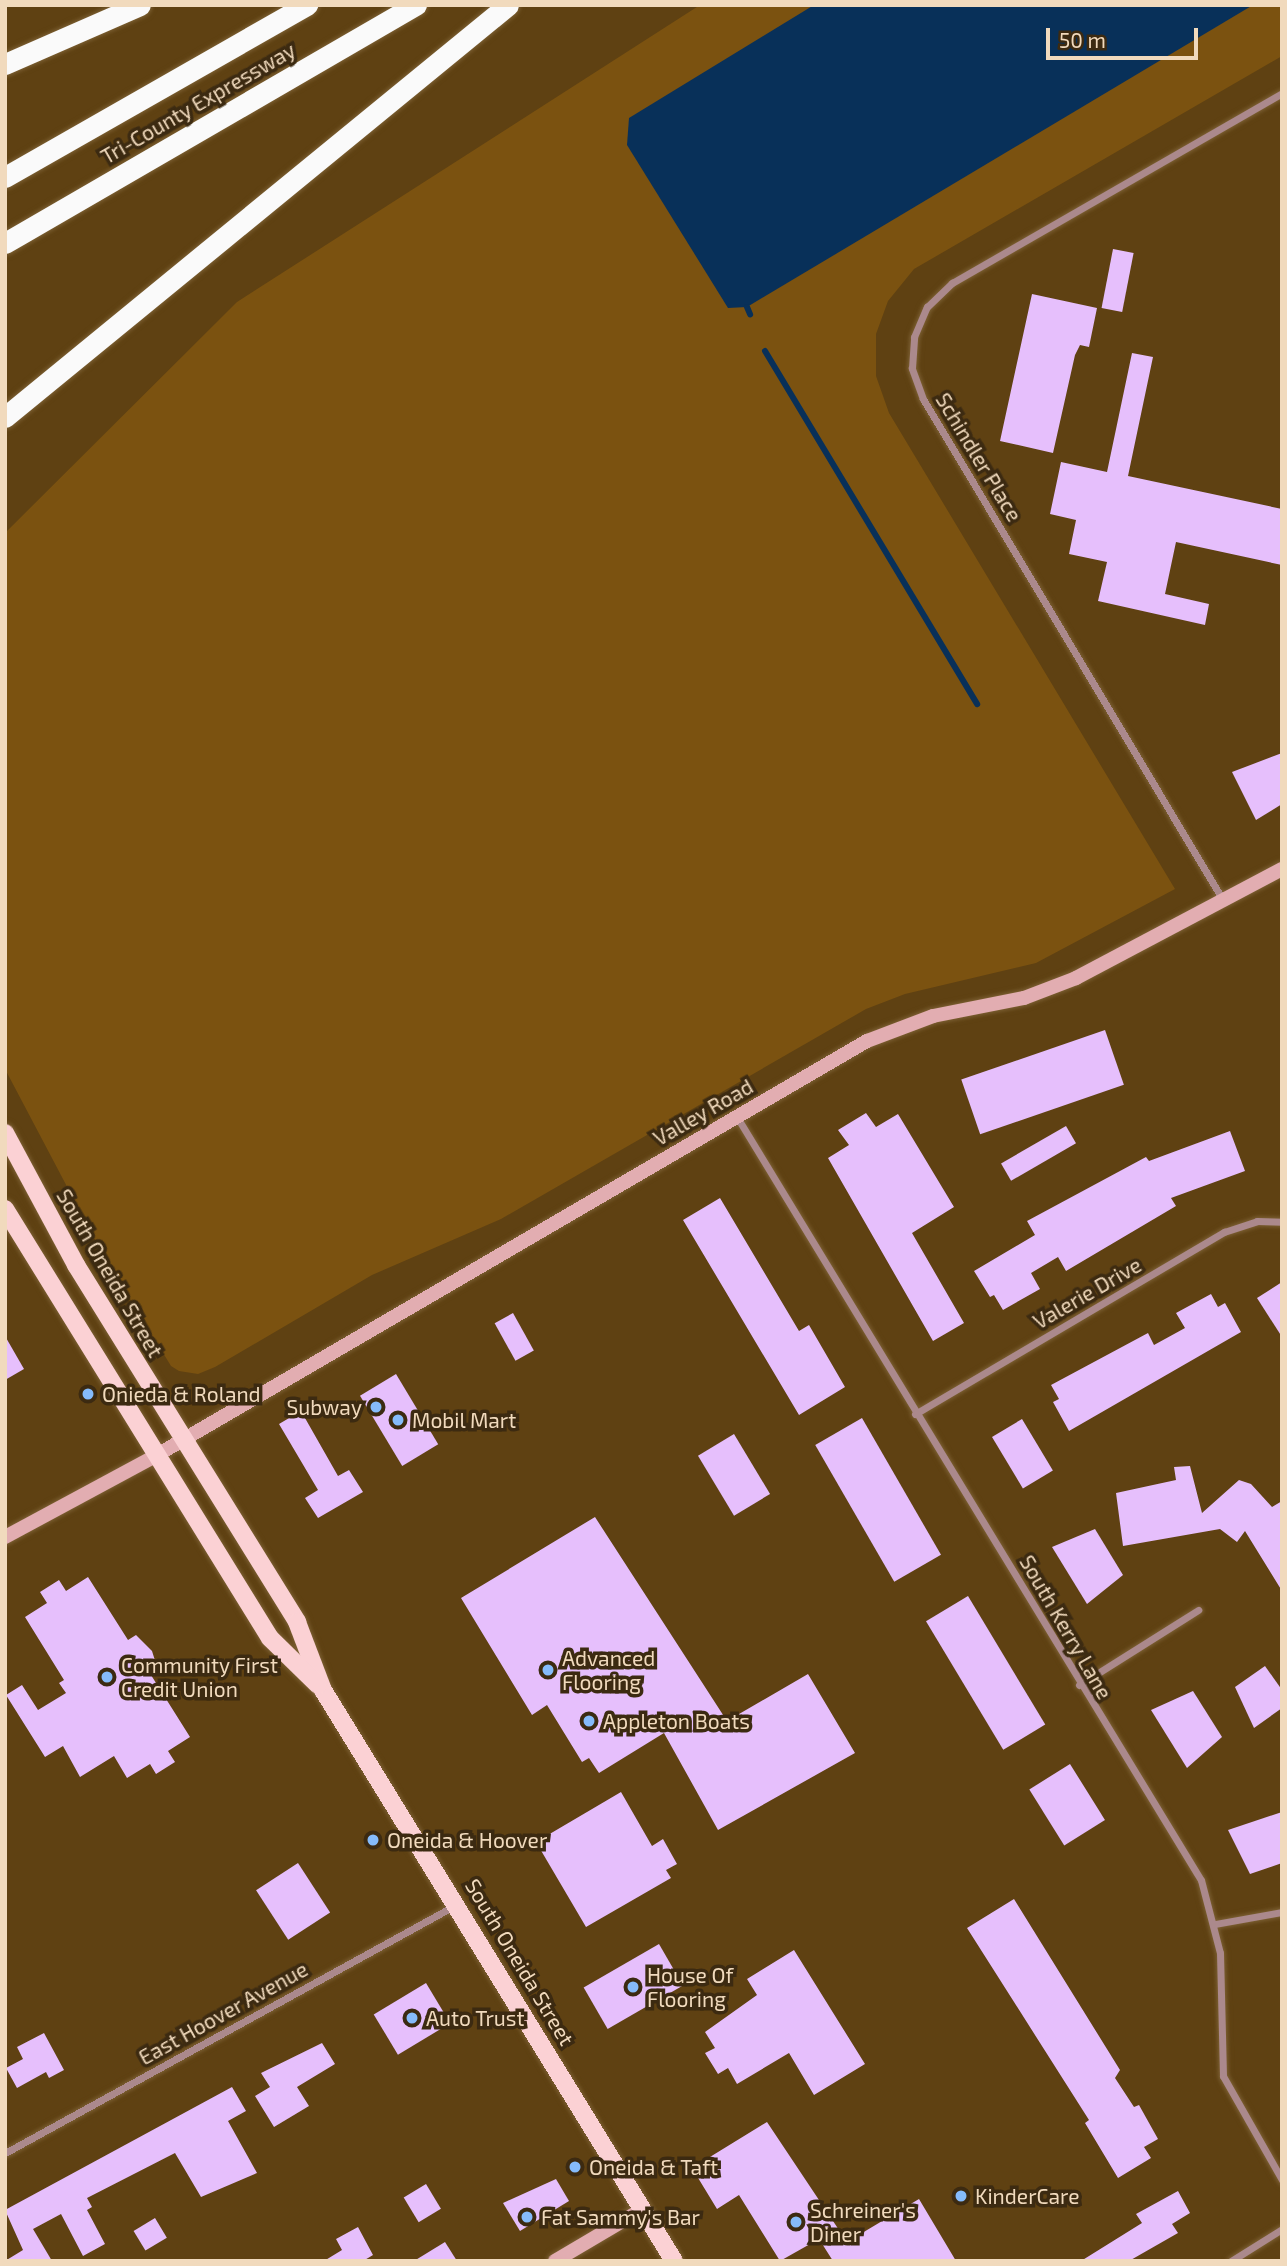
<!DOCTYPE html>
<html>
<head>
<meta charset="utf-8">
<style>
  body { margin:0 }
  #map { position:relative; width:1287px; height:2266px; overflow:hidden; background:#5f4112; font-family:"Exo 2",sans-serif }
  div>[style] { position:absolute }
  .green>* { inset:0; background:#7b5210 }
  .water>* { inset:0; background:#083059 }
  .stream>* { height:6px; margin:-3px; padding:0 3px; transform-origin:3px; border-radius:3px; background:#083059 }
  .building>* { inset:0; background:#e6bffc; transform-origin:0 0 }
  .roads { filter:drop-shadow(0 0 2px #7c6034) drop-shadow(0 0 2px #7c6034) }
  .street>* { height:7px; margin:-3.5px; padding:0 3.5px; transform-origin:3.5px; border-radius:3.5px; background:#ab898c }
  .secondary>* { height:14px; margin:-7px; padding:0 7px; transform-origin:7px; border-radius:7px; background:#e2adb1 }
  .primary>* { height:18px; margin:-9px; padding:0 9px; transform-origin:9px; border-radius:9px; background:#fbd1d4 }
  .highway>* { height:21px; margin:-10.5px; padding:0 10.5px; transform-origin:10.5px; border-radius:10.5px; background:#fafafa }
  .dots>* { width:19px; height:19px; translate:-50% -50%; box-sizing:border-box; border:4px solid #3c2a11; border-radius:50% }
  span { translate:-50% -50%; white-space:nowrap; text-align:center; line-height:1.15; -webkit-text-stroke:7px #3c2a11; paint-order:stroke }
  .street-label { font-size:21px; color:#f1dabd }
  .poi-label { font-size:21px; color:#f1dabd }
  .left { translate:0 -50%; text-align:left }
  .right { translate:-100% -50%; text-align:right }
  .frame { position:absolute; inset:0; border:7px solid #f1dabd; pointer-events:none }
  .scale { position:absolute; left:1046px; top:28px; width:152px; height:32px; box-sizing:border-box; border:4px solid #f1dabd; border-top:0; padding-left:9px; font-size:21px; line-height:24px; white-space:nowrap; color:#f1dabd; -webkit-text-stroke:5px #3c2a11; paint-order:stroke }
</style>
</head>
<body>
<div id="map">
  <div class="green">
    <div style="clip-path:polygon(700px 5px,1282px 5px,1282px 56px,914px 269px,888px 301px,876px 334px,876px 376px,889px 413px,1175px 889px,1036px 963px,905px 994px,866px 1009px,501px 1219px,372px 1275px,215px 1367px,198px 1374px,179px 1371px,171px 1366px,102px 1253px,5px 1069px,5px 533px,237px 302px)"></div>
  </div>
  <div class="water">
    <div style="clip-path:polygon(814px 5px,1253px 5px,747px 307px,728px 308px,627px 145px,629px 118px)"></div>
  </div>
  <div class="stream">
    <div style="left:747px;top:307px;width:8px;rotate:67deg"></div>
    <div style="left:765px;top:351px;width:412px;rotate:59deg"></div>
  </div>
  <div class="building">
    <div style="left:1113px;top:249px;width:21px;height:60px;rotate:11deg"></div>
    <div style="clip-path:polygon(1032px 294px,1097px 308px,1089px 347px,1080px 345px,1075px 355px,1053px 453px,1000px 441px)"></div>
    <div style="clip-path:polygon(1132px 353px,1153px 357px,1128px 476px,1282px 509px,1282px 565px,1176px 542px,1165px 594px,1209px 604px,1205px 625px,1098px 601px,1107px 562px,1069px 554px,1076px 520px,1050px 514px,1061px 462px,1107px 472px)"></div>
    <div style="clip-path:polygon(1282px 753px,1282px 804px,1256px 820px,1232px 772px)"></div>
    <div style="left:1105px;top:1030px;width:58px;height:152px;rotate:71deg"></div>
    <div style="clip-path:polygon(866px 1113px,876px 1127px,898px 1114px,954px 1207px,912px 1233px,964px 1323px,933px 1341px,828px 1158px,849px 1145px,838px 1130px)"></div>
    <div style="left:1066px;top:1126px;width:20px;height:75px;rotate:60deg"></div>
    <div style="clip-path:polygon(1230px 1131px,1245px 1171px,1171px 1198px,1176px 1206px,1066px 1271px,1058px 1257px,1031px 1273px,1040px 1289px,1003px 1310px,994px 1295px,990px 1297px,974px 1271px,1035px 1235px,1027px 1221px,1146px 1157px,1149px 1161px)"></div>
    <div style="clip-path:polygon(720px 1198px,799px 1331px,809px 1325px,845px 1387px,799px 1415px,683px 1220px)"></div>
    <div style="clip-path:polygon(1282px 1282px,1282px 1337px,1257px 1298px)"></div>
    <div style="clip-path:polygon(1211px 1294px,1218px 1307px,1225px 1303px,1241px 1332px,1069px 1431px,1053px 1402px,1059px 1399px,1051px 1385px,1148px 1333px,1154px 1345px,1185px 1328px,1176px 1313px)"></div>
    <div style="left:513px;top:1313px;width:43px;height:21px;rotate:61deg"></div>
    <div style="clip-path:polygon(5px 1336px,24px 1369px,5px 1380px)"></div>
    <div style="left:396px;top:1374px;width:82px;height:42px;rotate:59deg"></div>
    <div style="clip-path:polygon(301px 1411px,338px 1476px,349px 1470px,363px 1492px,318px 1518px,305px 1498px,318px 1490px,279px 1424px)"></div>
    <div style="left:862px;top:1418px;width:158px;height:54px;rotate:60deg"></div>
    <div style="left:1022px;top:1419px;width:60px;height:35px;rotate:59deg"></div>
    <div style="left:734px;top:1434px;width:70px;height:42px;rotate:59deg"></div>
    <div style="clip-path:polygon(1190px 1466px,1202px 1513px,1239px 1480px,1251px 1484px,1272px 1507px,1282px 1501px,1282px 1591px,1245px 1531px,1237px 1542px,1220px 1529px,1123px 1546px,1116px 1493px,1176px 1480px,1174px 1467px)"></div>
    <div style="clip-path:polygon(595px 1517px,727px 1721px,808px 1674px,855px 1753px,718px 1830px,664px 1733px,599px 1773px,589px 1758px,582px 1762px,547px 1705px,532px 1715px,461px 1598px)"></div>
    <div style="clip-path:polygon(1095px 1529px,1123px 1575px,1087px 1604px,1052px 1547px)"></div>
    <div style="clip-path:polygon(88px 1577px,128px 1640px,136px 1635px,152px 1651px,158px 1670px,151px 1675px,190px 1737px,168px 1751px,175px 1762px,156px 1774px,150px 1764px,127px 1778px,114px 1756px,80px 1777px,63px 1746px,45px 1757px,6px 1695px,22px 1685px,38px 1710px,66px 1693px,59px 1683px,64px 1680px,25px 1617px,47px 1603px,40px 1592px,59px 1580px,66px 1591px)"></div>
    <div style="left:968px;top:1596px;width:150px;height:49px;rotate:59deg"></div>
    <div style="clip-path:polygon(1265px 1666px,1282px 1690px,1282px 1708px,1254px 1728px,1235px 1687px)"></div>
    <div style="clip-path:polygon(1193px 1691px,1222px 1737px,1187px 1768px,1151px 1710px)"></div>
    <div style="left:1070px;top:1764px;width:66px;height:48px;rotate:58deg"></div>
    <div style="clip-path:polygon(621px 1792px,652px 1846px,663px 1839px,677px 1864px,666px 1870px,671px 1878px,586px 1927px,536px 1842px)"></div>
    <div style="clip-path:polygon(1282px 1812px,1282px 1863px,1250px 1874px,1228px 1830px)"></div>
    <div style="left:298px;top:1863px;width:59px;height:50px;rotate:57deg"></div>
    <div style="clip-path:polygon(1014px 1899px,1120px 2070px,1115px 2078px,1134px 2107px,1139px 2105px,1158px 2139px,1144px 2147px,1151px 2158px,1118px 2178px,1085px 2123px,1089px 2120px,967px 1928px)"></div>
    <div style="left:659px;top:1944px;width:48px;height:87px;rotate:60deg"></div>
    <div style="clip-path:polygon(794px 1950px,865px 2064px,814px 2095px,789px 2053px,737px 2084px,728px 2068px,718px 2074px,705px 2053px,715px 2048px,705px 2032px,757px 1995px,747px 1979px)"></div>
    <div style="left:426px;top:1983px;width:47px;height:61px;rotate:59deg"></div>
    <div style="clip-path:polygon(44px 2033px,64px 2070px,49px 2078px,46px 2072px,17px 2088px,6px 2068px,23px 2059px,17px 2047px)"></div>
    <div style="clip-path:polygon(322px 2043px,335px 2064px,297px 2087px,309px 2106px,274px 2127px,255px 2096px,270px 2087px,261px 2073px)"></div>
    <div style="clip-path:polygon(232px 2087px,246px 2111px,228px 2121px,257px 2173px,201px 2197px,175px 2153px,87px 2198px,92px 2207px,87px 2210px,105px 2244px,83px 2256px,61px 2214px,33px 2229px,52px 2261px,5px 2261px,23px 2250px,5px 2210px)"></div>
    <div style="clip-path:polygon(767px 2122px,847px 2242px,919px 2199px,956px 2261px,833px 2261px,819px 2239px,780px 2261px,739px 2195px,717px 2209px,692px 2168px)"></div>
    <div style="clip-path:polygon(556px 2179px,569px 2201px,520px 2231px,503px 2203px)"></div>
    <div style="left:426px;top:2184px;width:29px;height:26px;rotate:59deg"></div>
    <div style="clip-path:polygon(1178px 2191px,1190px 2213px,1172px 2224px,1178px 2233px,1129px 2261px,1081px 2261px,1142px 2223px,1136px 2214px)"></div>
    <div style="left:155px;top:2218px;width:23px;height:25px;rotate:59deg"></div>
    <div style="clip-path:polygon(358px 2227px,373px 2255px,363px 2261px,324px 2261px,342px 2250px,336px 2239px)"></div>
    <div style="clip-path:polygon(445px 2242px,457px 2261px,414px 2261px)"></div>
  </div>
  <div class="roads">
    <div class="street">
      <div style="left:1223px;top:900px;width:584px;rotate:-120.91deg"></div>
      <div style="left:923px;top:399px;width:33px;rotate:-110deg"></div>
      <div style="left:912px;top:368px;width:31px;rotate:-86deg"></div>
      <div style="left:914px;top:337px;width:33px;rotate:-67deg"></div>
      <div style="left:927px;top:307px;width:35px;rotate:-44deg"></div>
      <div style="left:952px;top:283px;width:381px;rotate:-29.9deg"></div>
      <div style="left:737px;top:1117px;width:893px;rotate:58.7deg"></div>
      <div style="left:1201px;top:1880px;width:75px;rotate:75.4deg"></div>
      <div style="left:1220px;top:1953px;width:123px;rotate:88.6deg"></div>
      <div style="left:1223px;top:2076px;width:120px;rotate:60.4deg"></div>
      <div style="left:915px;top:1414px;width:359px;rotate:-30.5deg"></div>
      <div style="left:1224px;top:1232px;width:35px;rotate:-18deg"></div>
      <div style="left:1257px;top:1221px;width:25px;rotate:2deg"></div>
      <div style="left:1079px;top:1685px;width:141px;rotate:-32.2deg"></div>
      <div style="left:1215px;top:1924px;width:68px;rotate:-10.2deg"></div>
      <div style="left:5px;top:2153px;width:512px;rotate:-28.82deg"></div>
      <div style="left:1231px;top:2261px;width:60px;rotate:-32.1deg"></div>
    </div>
    <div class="secondary">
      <div style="left:5px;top:1537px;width:173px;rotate:-28.3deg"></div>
      <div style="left:157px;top:1455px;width:822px;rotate:-30.25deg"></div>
      <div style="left:867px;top:1041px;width:71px;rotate:-20.7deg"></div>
      <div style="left:933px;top:1016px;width:93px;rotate:-11.2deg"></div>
      <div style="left:1024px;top:998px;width:56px;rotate:-21deg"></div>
      <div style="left:1076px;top:978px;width:233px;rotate:-27.9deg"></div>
      <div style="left:555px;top:2261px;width:102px;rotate:-30.6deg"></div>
    </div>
    <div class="primary">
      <div style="left:5px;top:1133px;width:150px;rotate:61.7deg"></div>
      <div style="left:76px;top:1265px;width:420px;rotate:58.2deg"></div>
      <div style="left:297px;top:1622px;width:73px;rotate:69.1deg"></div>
      <div style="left:323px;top:1690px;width:670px;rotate:58.42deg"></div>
      <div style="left:5px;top:1209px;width:504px;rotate:58.3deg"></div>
      <div style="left:270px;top:1638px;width:67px;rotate:44.4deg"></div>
    </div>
    <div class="highway">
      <div style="left:5px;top:64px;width:147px;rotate:-23.6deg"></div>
      <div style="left:5px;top:177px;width:348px;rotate:-29.7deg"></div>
      <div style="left:5px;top:243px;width:475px;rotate:-30.1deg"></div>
      <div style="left:5px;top:417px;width:650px;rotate:-39.32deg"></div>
    </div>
  </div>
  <div class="dots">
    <div style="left:88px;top:1394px;background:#85bbfb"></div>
    <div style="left:376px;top:1407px;background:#85bbfb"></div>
    <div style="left:398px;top:1420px;background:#85bbfb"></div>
    <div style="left:548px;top:1670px;background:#85bbfb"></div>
    <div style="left:107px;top:1677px;background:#85bbfb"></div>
    <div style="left:589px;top:1721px;background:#85bbfb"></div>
    <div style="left:373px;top:1840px;background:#85bbfb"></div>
    <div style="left:633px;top:1987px;background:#85bbfb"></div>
    <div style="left:412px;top:2018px;background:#85bbfb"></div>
    <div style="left:575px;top:2167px;background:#85bbfb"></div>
    <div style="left:961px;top:2196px;background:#85bbfb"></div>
    <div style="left:527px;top:2217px;background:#85bbfb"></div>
    <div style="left:796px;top:2222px;background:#85bbfb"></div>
  </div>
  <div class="street-label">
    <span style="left:198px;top:103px;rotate:-30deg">Tri-County Expressway</span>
    <span style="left:979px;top:457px;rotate:59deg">Schindler Place</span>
    <span style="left:703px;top:1112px;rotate:-30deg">Valley Road</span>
    <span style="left:110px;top:1273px;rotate:60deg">South Oneida Street</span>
    <span style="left:1087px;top:1293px;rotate:-30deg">Valerie Drive</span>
    <span style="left:1066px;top:1627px;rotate:60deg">South Kerry Lane</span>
    <span style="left:520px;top:1962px;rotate:59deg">South Oneida Street</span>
    <span style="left:223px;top:2013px;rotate:-29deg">East Hoover Avenue</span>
  </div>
  <div class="poi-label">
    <span class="left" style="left:102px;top:1394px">Onieda &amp; Roland</span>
    <span class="right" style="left:362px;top:1407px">Subway</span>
    <span class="left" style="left:412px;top:1420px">Mobil Mart</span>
    <span class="left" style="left:562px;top:1670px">Advanced<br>Flooring</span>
    <span class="left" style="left:121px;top:1677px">Community First<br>Credit Union</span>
    <span class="left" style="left:603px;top:1721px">Appleton Boats</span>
    <span class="left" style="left:387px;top:1840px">Oneida &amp; Hoover</span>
    <span class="left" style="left:647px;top:1987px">House Of<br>Flooring</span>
    <span class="left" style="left:426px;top:2018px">Auto Trust</span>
    <span class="left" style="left:589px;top:2167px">Oneida &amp; Taft</span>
    <span class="left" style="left:975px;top:2196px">KinderCare</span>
    <span class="left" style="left:810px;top:2222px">Schreiner's<br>Diner</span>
    <span class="left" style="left:541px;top:2217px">Fat Sammy's Bar</span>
  </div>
  <div class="frame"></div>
  <div class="scale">50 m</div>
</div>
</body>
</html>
